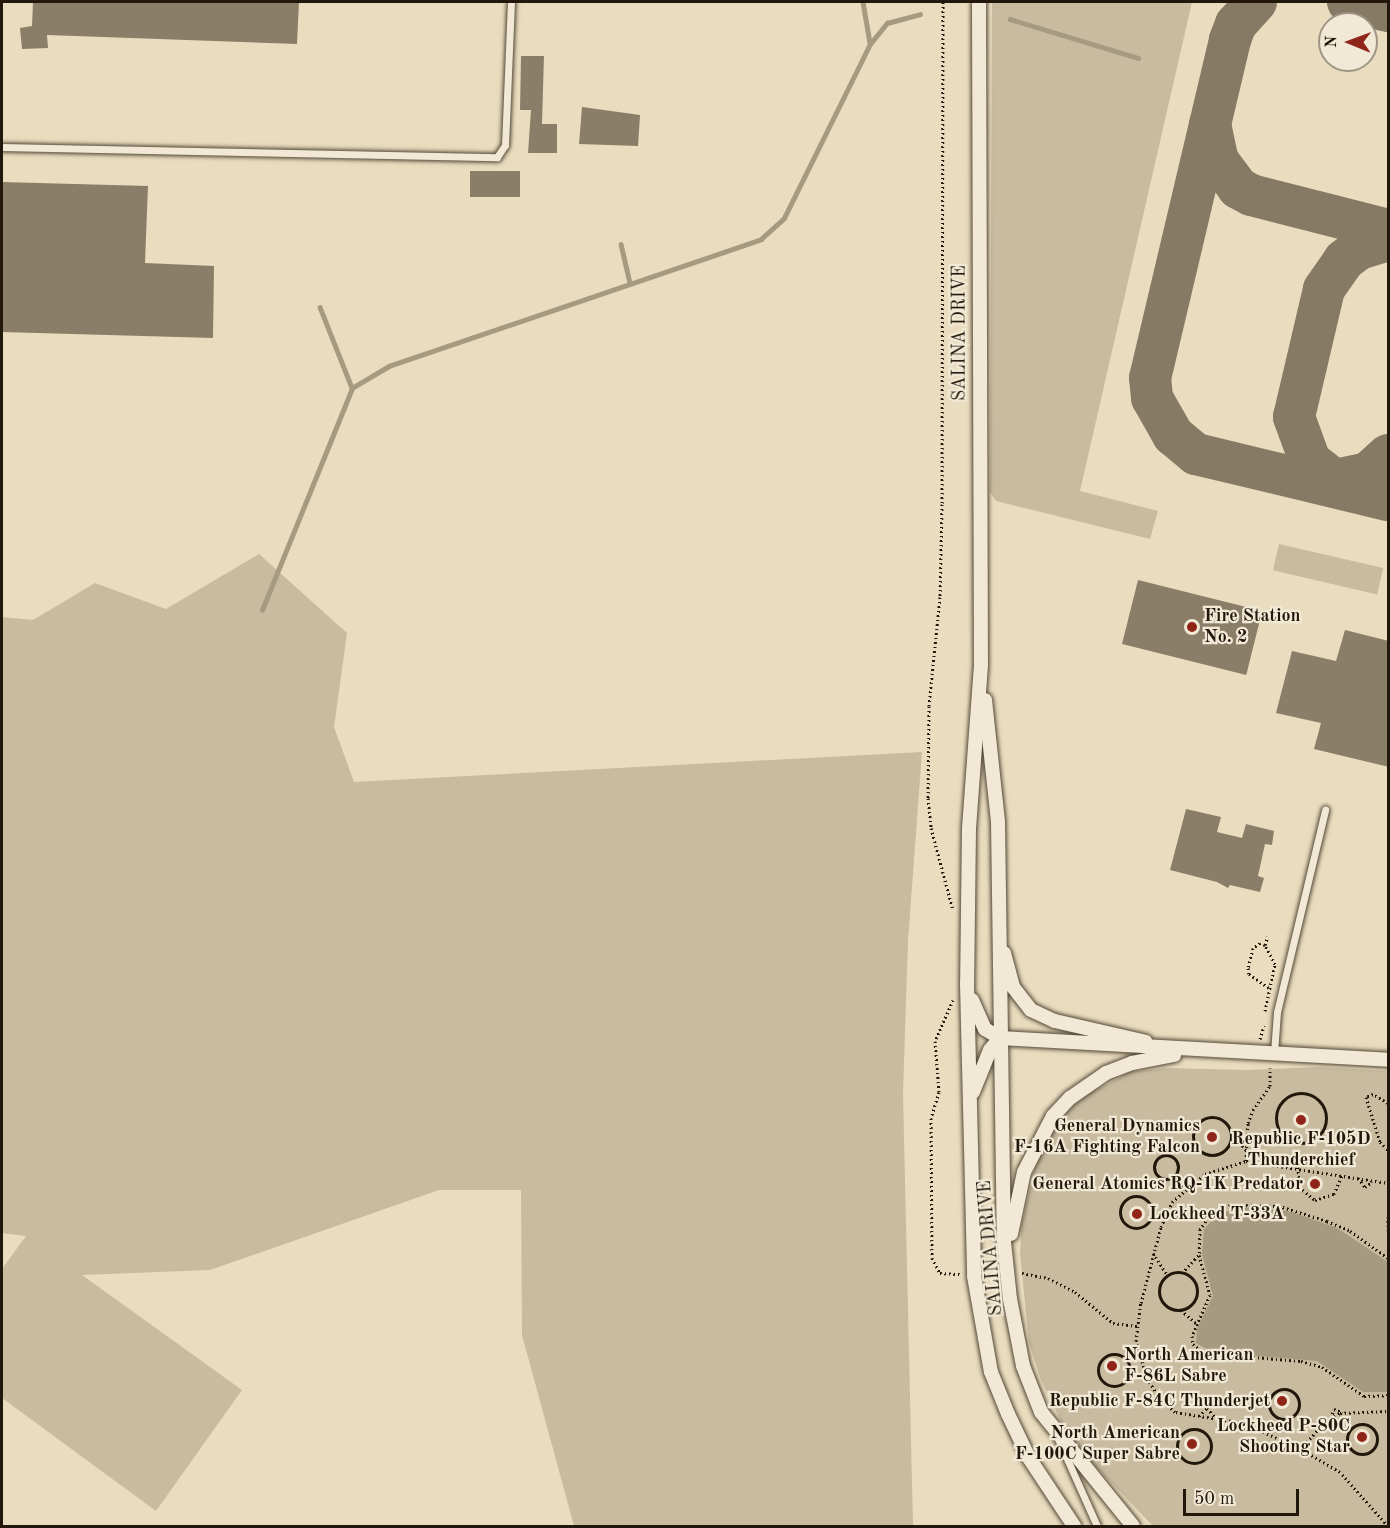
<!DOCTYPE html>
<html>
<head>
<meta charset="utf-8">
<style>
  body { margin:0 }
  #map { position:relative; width:1390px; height:1528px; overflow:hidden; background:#eaddbf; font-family:"Old Standard TT",serif }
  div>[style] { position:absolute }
  .green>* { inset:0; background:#c8bba0; transform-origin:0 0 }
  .water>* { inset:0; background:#a69a81 }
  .stream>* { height:4.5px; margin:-2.25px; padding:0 2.25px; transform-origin:2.25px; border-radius:2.25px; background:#a69a81 }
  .taxiway>* { height:42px; margin:-21px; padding:0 21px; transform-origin:21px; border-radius:21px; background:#867a64 }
  .building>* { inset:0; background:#8a7e68; transform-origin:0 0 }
  .path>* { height:3px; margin-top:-1.5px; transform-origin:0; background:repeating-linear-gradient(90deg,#21170a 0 1.5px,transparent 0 4.5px) }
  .path>.ring { margin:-1.5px; padding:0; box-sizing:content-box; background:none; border:3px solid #21170a; border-radius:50% }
  .roads { filter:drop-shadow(0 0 2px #534837) drop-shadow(0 0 2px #534837) }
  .lane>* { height:7px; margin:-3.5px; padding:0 3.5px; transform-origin:3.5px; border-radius:3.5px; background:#f1e9d5 }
  .street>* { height:14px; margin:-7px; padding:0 7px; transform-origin:7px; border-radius:7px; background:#f1e9d5 }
  .dots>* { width:16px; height:16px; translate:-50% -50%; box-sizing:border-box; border:3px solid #f1e9d5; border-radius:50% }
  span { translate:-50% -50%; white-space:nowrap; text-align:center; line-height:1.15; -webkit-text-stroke:4.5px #f1e9d5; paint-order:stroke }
  .street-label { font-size:18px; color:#21170a }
  .poi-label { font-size:18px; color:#21170a; font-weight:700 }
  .left { translate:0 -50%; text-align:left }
  .right { translate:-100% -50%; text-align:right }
  .frame { position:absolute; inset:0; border:3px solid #21170a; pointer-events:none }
  .north { position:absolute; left:1318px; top:12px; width:60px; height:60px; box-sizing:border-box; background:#f1e9d5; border:2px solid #9e9584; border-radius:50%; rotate:271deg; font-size:16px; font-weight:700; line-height:24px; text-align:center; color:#21170a }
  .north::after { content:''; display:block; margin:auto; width:21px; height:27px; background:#8f2418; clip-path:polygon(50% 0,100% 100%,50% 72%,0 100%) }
  .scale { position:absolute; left:1183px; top:1489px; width:116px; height:27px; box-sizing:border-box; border:3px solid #21170a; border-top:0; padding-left:8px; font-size:18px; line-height:21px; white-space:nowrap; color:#21170a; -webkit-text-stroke:4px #f1e9d5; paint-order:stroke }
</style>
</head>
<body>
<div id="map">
  <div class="green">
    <div style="clip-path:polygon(992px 2px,1192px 2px,1080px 491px,1158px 511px,1150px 539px,996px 501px,990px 492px)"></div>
    <div style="left:1279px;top:544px;width:107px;height:27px;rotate:13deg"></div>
    <div style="clip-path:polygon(259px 554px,347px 633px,334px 727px,354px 782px,922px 752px,908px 941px,903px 1094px,913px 1526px,574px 1526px,522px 1335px,521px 1190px,439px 1190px,210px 1270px,82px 1275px,242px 1390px,156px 1511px,2px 1398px,2px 1269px,26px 1236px,2px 1233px,2px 617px,33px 620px,95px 583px,166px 609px)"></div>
    <div style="clip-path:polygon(1320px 1067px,1388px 1071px,1388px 1526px,1153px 1526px,1070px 1440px,1041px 1380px,1029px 1343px,1020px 1253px,1022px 1223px,1035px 1168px,1048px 1137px,1066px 1112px,1087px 1095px,1130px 1072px,1166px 1068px,1248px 1070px)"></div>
  </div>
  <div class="water">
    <div style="clip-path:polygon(1251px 1207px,1292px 1212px,1337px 1228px,1388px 1262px,1388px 1392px,1363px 1392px,1317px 1361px,1212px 1352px,1196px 1343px,1197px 1328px,1213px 1296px,1202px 1254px,1204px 1229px,1219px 1213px)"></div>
  </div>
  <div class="stream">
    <div style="left:863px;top:2px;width:42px;rotate:80.3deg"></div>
    <div style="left:1010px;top:19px;width:134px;rotate:16.9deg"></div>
    <div style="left:621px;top:244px;width:39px;rotate:77deg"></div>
    <div style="left:320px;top:307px;width:87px;rotate:68.4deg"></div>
    <div style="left:262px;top:610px;width:240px;rotate:-67.9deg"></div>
    <div style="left:352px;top:388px;width:43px;rotate:-30.7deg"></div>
    <div style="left:389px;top:366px;width:393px;rotate:-18.8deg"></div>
    <div style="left:761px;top:239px;width:31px;rotate:-42deg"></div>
    <div style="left:784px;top:218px;width:194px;rotate:-63.7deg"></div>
    <div style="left:870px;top:44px;width:27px;rotate:-51deg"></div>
    <div style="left:887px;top:23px;width:34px;rotate:-15deg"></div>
  </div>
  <div class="taxiway">
    <div style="left:1256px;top:2px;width:30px;rotate:132deg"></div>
    <div style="left:1236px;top:24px;width:17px;rotate:111deg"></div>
    <div style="left:1230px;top:40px;width:347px;rotate:103.3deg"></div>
    <div style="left:1150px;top:378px;width:20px;rotate:84deg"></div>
    <div style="left:1152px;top:398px;width:43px;rotate:60.4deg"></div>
    <div style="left:1173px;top:435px;width:30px;rotate:40deg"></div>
    <div style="left:1196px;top:454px;width:197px;rotate:13.5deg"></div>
    <div style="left:1348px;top:2px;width:41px;rotate:12.7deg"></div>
    <div style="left:1210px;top:124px;width:38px;rotate:78deg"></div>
    <div style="left:1218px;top:161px;width:34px;rotate:53deg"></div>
    <div style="left:1238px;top:188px;width:15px;rotate:28deg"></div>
    <div style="left:1251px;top:195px;width:141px;rotate:14.3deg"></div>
    <div style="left:1321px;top:483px;width:48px;rotate:-12deg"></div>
    <div style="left:1368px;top:473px;width:27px;rotate:-42deg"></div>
    <div style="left:1346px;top:489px;width:46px;rotate:-142.1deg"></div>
    <div style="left:1310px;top:461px;width:47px;rotate:-110deg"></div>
    <div style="left:1294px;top:417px;width:131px;rotate:-76.8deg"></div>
    <div style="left:1324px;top:289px;width:35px;rotate:-55deg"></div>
    <div style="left:1344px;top:260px;width:19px;rotate:-36deg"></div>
    <div style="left:1359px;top:249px;width:30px;rotate:-17deg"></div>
  </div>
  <div class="building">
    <div style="clip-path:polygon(33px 2px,299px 2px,297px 44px,47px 35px,48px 48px,22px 49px,20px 28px,32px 26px)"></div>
    <div style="clip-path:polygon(521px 56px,544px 56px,542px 124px,557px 124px,557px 153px,528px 153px,531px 110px,520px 110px)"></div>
    <div style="clip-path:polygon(582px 107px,640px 115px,638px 146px,579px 144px)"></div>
    <div style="left:470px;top:171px;width:50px;height:26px"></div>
    <div style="clip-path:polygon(2px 182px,148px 186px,145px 263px,214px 266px,213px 338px,2px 332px)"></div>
    <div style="left:1138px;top:580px;width:128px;height:66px;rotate:14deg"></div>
    <div style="clip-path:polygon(1345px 630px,1389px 641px,1389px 767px,1314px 749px,1321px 723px,1276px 713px,1292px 651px,1336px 661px)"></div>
    <div style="clip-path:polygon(1186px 809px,1221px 817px,1217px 832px,1242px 838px,1246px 824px,1274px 831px,1272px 845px,1265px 844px,1258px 876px,1264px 878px,1260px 892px,1230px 885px,1228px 888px,1217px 882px,1170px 870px)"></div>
  </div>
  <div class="path">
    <div style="left:943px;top:2px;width:502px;rotate:90.11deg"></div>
    <div style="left:942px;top:504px;width:93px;rotate:91.2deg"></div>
    <div style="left:940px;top:597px;width:110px;rotate:95.8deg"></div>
    <div style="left:929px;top:706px;width:92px;rotate:90.6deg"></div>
    <div style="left:928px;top:798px;width:30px;rotate:84deg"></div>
    <div style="left:931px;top:828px;width:85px;rotate:75deg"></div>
    <div style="left:1265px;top:945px;width:5px;rotate:-158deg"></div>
    <div style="left:1260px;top:943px;width:9px;rotate:144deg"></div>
    <div style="left:1253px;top:948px;width:21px;rotate:104deg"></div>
    <div style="left:1248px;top:968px;width:6px;rotate:81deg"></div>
    <div style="left:1249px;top:974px;width:24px;rotate:35deg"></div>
    <div style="left:953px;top:1000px;width:45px;rotate:113.7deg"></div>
    <div style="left:935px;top:1041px;width:51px;rotate:85.5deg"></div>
    <div style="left:939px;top:1092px;width:27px;rotate:107deg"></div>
    <div style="left:931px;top:1118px;width:140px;rotate:89.6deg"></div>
    <div style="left:932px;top:1258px;width:17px;rotate:62deg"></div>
    <div style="left:940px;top:1273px;width:22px;rotate:3deg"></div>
    <div style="left:1265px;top:1011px;width:48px;rotate:-78deg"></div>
    <div style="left:1275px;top:964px;width:21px;rotate:-118deg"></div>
    <div style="left:1265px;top:945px;width:9px;rotate:-72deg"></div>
    <div style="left:1260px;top:1039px;width:14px;rotate:-73deg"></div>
    <div class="ring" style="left:1276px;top:1093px;width:47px;height:47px"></div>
    <div style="left:1388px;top:1103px;width:17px;rotate:-149deg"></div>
    <div style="left:1373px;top:1094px;width:8px;rotate:157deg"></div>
    <div style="left:1366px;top:1097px;width:47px;rotate:72.7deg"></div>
    <div style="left:1380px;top:1142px;width:11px;rotate:45deg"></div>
    <div class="ring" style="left:1193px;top:1117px;width:35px;height:35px"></div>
    <div style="left:1246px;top:1150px;width:8px;rotate:-130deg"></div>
    <div style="left:1241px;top:1144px;width:9px;rotate:-41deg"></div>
    <div class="ring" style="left:1154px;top:1155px;width:21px;height:21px"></div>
    <div style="left:1246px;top:1161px;width:38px;rotate:-87deg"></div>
    <div style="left:1248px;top:1123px;width:14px;rotate:-69deg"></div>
    <div style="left:1253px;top:1110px;width:29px;rotate:-55deg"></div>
    <div style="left:1270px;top:1086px;width:18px;rotate:-90deg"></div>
    <div style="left:1298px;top:1167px;width:20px;rotate:87deg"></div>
    <div style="left:1299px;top:1187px;width:21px;rotate:39deg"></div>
    <div style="left:1315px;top:1200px;width:20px;rotate:-18deg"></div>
    <div style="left:1334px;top:1194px;width:21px;rotate:-67deg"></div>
    <div style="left:1358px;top:1178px;width:11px;rotate:52deg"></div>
    <div style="left:1365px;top:1187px;width:9px;rotate:-36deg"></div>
    <div class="ring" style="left:1120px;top:1196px;width:29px;height:29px"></div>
    <div style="left:1388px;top:1216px;width:14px;rotate:90deg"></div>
    <div style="left:1153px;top:1253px;width:27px;rotate:57deg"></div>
    <div style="left:1388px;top:1258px;width:48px;rotate:-144.3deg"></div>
    <div style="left:1349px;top:1230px;width:24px;rotate:-158deg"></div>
    <div style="left:1327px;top:1221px;width:50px;rotate:-162.6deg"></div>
    <div style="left:1279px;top:1206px;width:49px;rotate:-178.8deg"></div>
    <div style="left:1230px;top:1205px;width:21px;rotate:155deg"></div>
    <div style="left:1211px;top:1214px;width:19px;rotate:126deg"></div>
    <div style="left:1200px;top:1229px;width:26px;rotate:92deg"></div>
    <div style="left:1199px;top:1255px;width:41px;rotate:74.6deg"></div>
    <div style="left:1210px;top:1295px;width:45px;rotate:113.7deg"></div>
    <div style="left:1192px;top:1336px;width:8px;rotate:83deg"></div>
    <div style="left:1193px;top:1344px;width:14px;rotate:39deg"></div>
    <div style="left:1204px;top:1353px;width:97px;rotate:4.7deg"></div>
    <div style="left:1301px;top:1361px;width:22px;rotate:16deg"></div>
    <div style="left:1322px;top:1367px;width:51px;rotate:34.6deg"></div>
    <div style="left:1364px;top:1396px;width:24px;rotate:-2deg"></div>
    <div class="ring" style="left:1159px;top:1272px;width:35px;height:35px"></div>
    <div style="left:1022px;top:1273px;width:26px;rotate:11deg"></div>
    <div style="left:1048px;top:1278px;width:30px;rotate:27deg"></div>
    <div style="left:1075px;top:1292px;width:49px;rotate:39.2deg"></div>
    <div style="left:1113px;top:1323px;width:24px;rotate:7deg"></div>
    <div style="left:1182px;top:1273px;width:25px;rotate:-47deg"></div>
    <div style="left:1181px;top:1310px;width:21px;rotate:41deg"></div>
    <div class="ring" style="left:1098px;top:1354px;width:29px;height:29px"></div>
    <div class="ring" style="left:1269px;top:1389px;width:27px;height:27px"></div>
    <div style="left:1199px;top:1416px;width:11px;rotate:-45deg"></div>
    <div style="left:1207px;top:1408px;width:12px;rotate:48deg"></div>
    <div style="left:1331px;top:1418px;width:9px;rotate:-72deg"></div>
    <div style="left:1334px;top:1409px;width:9px;rotate:21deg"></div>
    <div class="ring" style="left:1347px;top:1424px;width:27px;height:27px"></div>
    <div class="ring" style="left:1177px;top:1429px;width:31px;height:31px"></div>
    <div style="left:1301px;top:1449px;width:33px;rotate:-49deg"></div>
    <div style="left:1323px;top:1424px;width:20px;rotate:-33deg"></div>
    <div style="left:1340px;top:1413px;width:48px;rotate:-2.4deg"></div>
    <div style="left:1388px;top:1526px;width:72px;rotate:-131.6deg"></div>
    <div style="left:1340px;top:1472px;width:45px;rotate:-149.5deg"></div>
    <div style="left:1301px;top:1449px;width:63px;rotate:-155.5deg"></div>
    <div style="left:1244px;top:1423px;width:70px;rotate:-170.9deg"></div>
    <div style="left:1175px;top:1412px;width:21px;rotate:-137deg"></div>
    <div style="left:1160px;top:1398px;width:22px;rotate:-124deg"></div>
    <div style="left:1148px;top:1380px;width:41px;rotate:-107.1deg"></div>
    <div style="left:1136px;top:1341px;width:38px;rotate:-83deg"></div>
    <div style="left:1141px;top:1303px;width:79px;rotate:-75.3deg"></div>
    <div style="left:1161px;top:1227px;width:27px;rotate:-66deg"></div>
    <div style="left:1172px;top:1202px;width:43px;rotate:-40.3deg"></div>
    <div style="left:1205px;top:1174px;width:43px;rotate:-17.6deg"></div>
    <div style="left:1246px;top:1161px;width:144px;rotate:8.8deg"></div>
  </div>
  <div class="roads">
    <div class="lane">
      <div style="left:2px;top:147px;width:495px;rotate:1.2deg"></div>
      <div style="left:497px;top:157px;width:14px;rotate:-56deg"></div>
      <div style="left:505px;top:145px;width:143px;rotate:-87.6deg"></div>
      <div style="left:1274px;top:1053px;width:41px;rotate:-85.8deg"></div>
      <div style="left:1277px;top:1012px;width:208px;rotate:-76.6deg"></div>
      <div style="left:1059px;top:1441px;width:93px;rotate:65.9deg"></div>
    </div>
    <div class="street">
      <div style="left:979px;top:2px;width:663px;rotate:89.83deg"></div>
      <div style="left:981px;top:665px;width:163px;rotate:94.2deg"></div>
      <div style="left:969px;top:828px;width:155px;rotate:90.7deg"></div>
      <div style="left:967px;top:983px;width:293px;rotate:88.6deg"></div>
      <div style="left:974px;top:1276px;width:97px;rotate:80deg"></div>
      <div style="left:991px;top:1372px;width:45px;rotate:68deg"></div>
      <div style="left:1008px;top:1414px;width:49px;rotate:64.5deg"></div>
      <div style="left:1029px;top:1458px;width:82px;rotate:56.5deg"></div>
      <div style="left:985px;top:700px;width:123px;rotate:83.9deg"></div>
      <div style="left:998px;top:822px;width:420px;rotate:89.2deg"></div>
      <div style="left:1004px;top:1242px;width:57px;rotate:84deg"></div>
      <div style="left:1010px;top:1299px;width:68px;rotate:79deg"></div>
      <div style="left:1023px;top:1366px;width:49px;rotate:68.6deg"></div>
      <div style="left:1041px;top:1412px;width:146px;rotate:51.1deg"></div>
      <div style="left:1004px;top:953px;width:35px;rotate:75deg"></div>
      <div style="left:1013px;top:987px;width:29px;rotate:52deg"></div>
      <div style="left:1031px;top:1010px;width:26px;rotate:25deg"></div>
      <div style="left:1055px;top:1021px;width:93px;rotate:13deg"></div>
      <div style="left:972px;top:1000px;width:32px;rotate:66deg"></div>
      <div style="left:985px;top:1029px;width:17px;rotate:31deg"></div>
      <div style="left:1000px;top:1038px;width:389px;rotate:3.2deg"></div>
      <div style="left:973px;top:1092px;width:45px;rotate:-68deg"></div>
      <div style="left:990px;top:1050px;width:16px;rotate:-50deg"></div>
      <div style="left:1011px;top:1234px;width:63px;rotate:-78.2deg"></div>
      <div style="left:1024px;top:1172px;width:63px;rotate:-62.6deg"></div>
      <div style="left:1053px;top:1116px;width:25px;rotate:-47deg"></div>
      <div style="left:1070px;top:1098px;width:44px;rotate:-34.8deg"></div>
      <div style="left:1106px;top:1073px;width:28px;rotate:-21deg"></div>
      <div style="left:1132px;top:1063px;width:43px;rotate:-10.8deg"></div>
    </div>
  </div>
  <div class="dots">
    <div style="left:1192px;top:627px;background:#8f2418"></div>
    <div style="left:1301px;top:1120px;background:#8f2418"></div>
    <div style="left:1212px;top:1137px;background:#8f2418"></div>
    <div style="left:1315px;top:1184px;background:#8f2418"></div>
    <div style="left:1137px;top:1214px;background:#8f2418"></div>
    <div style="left:1112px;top:1366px;background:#8f2418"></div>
    <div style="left:1282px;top:1401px;background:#8f2418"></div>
    <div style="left:1362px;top:1437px;background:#8f2418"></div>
    <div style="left:1192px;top:1444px;background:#8f2418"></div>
  </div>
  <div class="street-label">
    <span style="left:960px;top:333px;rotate:-90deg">SALINA DRIVE</span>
    <span style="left:991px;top:1248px;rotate:-95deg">SALINA DRIVE</span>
  </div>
  <div class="poi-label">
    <span class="left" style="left:1204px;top:627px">Fire Station<br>No. 2</span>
    <span class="right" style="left:1200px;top:1137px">General Dynamics<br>F-16A Fighting Falcon</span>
    <span style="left:1301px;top:1150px">Republic F-105D<br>Thunderchief</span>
    <span class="right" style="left:1303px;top:1184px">General Atomics RQ-1K Predator</span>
    <span class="left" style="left:1149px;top:1214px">Lockheed T-33A</span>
    <span class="left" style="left:1124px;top:1366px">North American<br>F-86L Sabre</span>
    <span class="right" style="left:1270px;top:1401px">Republic F-84C Thunderjet</span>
    <span class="right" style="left:1350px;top:1437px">Lockheed P-80C<br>Shooting Star</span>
    <span class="right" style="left:1180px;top:1444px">North American<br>F-100C Super Sabre</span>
  </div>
  <div class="frame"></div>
  <div class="north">N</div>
  <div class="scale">50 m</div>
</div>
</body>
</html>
